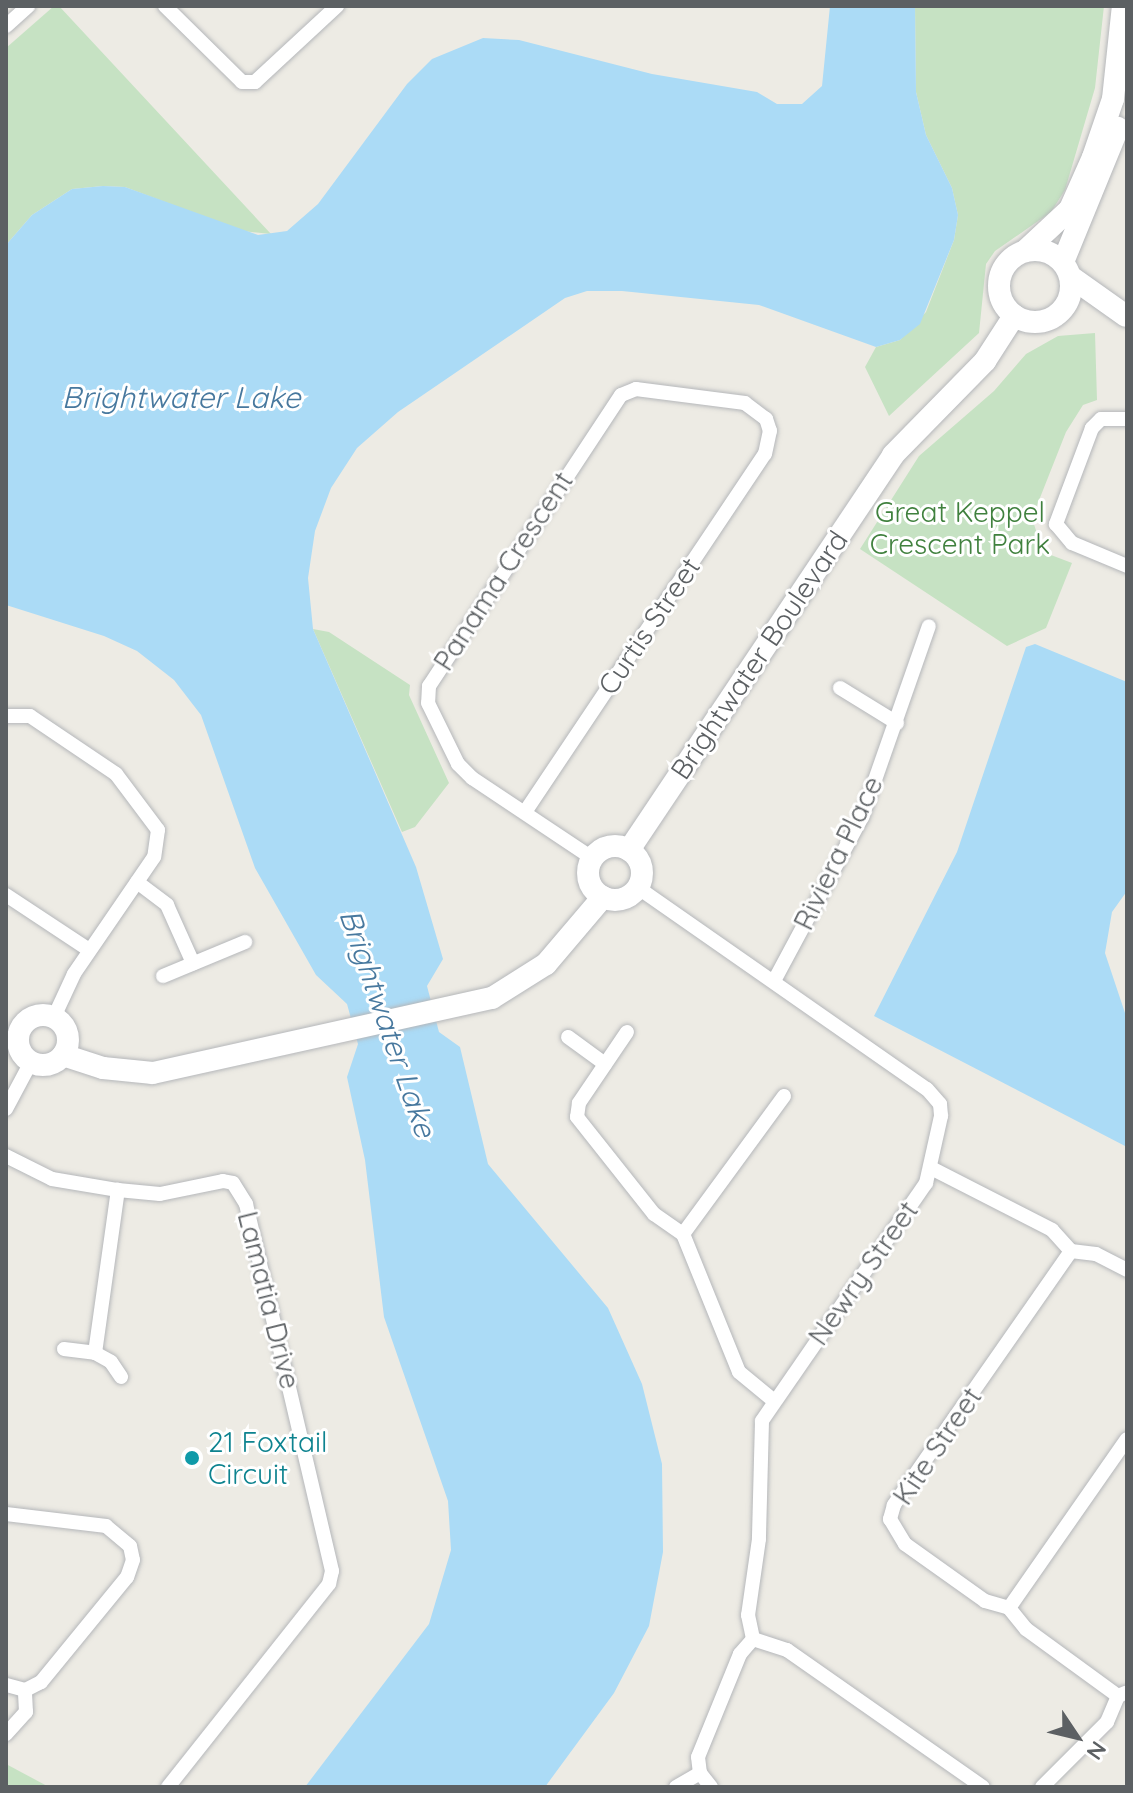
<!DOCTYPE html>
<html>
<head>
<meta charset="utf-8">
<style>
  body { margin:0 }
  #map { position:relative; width:1133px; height:1793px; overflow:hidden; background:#edebe4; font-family:Quicksand,sans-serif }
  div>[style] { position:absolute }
  .green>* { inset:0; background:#c6e2c3 }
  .water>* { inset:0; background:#abdbf6 }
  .roads { filter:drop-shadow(0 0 2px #b5b7ba) drop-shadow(0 0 2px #b5b7ba) }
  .street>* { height:14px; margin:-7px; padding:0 7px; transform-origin:7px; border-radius:7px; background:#fff }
  .secondary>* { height:22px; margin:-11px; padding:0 11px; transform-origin:11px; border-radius:11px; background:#fff }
  .secondary>.ring { margin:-11px; padding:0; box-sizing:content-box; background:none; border:22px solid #fff; border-radius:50% }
  .dots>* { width:22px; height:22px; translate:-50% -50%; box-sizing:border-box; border:4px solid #fff; border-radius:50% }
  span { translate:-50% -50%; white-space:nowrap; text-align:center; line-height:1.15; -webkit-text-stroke:6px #fff; paint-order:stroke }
  .park-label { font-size:28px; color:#40813e }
  .street-label { font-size:28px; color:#5c6063 }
  .culture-label { font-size:28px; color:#0d838f }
  .left { translate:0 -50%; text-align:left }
  .water-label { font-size:30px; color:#47789e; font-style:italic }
  .frame { position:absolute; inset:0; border:8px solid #5c6063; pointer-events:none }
  .north { position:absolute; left:1037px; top:1697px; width:80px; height:80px; -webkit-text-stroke:6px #fff; paint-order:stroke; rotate:125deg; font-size:22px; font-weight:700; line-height:32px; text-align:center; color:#5c6063 }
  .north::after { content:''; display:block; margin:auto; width:28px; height:36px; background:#5c6063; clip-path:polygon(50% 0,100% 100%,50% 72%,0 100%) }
</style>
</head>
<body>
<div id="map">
  <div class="green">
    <div style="clip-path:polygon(54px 6px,59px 6px,271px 234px,242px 231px,125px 187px,103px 186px,72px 189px,32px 215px,6px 245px,6px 48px)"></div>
    <div style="clip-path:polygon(915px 6px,1104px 6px,1095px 88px,1065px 190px,1051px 212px,995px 251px,986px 264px,979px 333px,889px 416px,865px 367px,876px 347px,900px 340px,926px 312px,954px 240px,958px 215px,952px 188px,926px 135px,916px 92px)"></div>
    <div style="clip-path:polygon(1095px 333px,1097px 400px,1083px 405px,1066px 432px,1032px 518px,1043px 552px,1072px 563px,1046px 628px,1007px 646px,860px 549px,919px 456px,994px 391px,1026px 354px,1058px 336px)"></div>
    <div style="clip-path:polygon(313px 629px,329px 632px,410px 685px,409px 695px,449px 783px,415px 827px,402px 832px)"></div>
    <div style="clip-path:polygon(6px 1764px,49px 1787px,6px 1787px)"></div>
  </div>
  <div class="water">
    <div style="clip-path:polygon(830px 6px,915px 6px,916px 92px,926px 135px,952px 188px,958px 215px,954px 240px,920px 324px,900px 340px,876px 347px,759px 305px,622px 291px,587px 291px,565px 298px,398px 412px,357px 448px,331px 488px,315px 531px,308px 578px,313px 629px,416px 867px,443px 959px,427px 986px,439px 1032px,460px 1047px,488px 1164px,608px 1308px,642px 1384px,662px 1464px,663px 1552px,649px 1626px,614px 1693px,545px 1787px,305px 1787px,429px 1624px,451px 1550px,448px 1501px,384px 1317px,365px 1160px,347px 1077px,358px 1044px,347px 1004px,316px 975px,255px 868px,201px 715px,174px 680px,137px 651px,104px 636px,6px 605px,6px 245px,32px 215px,72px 189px,103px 186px,125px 187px,258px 235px,287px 231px,318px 204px,407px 84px,432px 59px,483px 38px,519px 40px,652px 74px,757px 92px,777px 104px,802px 104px,822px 86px)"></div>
    <div style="clip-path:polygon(1035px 644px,1127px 682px,1127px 891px,1112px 912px,1105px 953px,1127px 1019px,1127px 1147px,874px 1016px,957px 852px,1026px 647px)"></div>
  </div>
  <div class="roads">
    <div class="street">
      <div style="left:165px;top:6px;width:108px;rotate:44.6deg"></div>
      <div style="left:242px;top:82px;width:13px"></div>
      <div style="left:255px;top:82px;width:112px;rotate:-42.8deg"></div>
      <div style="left:6px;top:26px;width:30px;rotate:-42deg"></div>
      <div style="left:1127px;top:419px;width:26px;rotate:180deg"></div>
      <div style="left:1101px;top:419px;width:13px;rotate:135deg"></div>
      <div style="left:1092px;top:428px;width:103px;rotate:110.6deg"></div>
      <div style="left:1056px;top:524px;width:25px;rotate:50deg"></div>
      <div style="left:1072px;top:543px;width:60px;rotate:22.7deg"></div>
      <div style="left:840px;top:688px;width:67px;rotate:31.6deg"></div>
      <div style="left:6px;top:716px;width:24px"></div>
      <div style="left:30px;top:716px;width:104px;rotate:34deg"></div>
      <div style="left:116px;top:774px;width:70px;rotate:53.1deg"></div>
      <div style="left:158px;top:830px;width:27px;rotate:98deg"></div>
      <div style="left:154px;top:857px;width:142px;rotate:124.4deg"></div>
      <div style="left:74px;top:974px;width:47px;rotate:114.9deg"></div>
      <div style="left:525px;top:812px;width:431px;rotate:-56.2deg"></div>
      <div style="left:765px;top:454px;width:24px;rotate:-78deg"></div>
      <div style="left:770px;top:431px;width:13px;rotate:-108deg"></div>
      <div style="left:766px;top:419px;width:26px;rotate:-143deg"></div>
      <div style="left:745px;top:403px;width:110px;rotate:-172.7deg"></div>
      <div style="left:636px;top:389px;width:16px;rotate:158deg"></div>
      <div style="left:621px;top:395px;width:349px;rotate:123.4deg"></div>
      <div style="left:429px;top:686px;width:17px;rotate:93deg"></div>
      <div style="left:428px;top:703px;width:68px;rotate:63.8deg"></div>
      <div style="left:458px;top:764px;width:20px;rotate:45deg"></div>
      <div style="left:472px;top:778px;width:144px;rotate:33.7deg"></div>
      <div style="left:137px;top:882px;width:38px;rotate:37deg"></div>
      <div style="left:167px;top:905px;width:64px;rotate:65.9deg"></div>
      <div style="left:637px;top:887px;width:353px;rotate:34.9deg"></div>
      <div style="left:927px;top:1089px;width:20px;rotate:49deg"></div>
      <div style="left:940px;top:1104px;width:12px;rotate:85deg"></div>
      <div style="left:941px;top:1116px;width:69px;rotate:102.6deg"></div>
      <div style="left:926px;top:1183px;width:289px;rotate:124.6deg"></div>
      <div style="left:762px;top:1421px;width:118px;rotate:91.5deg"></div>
      <div style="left:759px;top:1539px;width:77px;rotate:98.2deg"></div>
      <div style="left:748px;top:1615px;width:25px;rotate:78deg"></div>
      <div style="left:753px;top:1639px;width:20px;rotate:131deg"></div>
      <div style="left:740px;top:1654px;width:111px;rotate:112.2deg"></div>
      <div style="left:698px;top:1757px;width:16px;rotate:83deg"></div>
      <div style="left:700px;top:1773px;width:18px;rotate:52deg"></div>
      <div style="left:6px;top:895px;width:100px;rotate:33.5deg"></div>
      <div style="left:163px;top:976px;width:89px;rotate:-22.5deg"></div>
      <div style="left:774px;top:981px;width:186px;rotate:-61.8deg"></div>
      <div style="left:862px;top:817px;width:202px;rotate:-70.7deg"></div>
      <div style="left:627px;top:1032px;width:86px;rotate:124.1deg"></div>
      <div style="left:579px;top:1103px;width:14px;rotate:98deg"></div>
      <div style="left:577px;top:1117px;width:124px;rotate:51.6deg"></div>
      <div style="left:654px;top:1214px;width:35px;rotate:35deg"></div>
      <div style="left:683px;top:1234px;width:149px;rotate:67.9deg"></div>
      <div style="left:739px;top:1372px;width:44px;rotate:39.5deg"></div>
      <div style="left:568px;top:1037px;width:46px;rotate:36.1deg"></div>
      <div style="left:6px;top:1109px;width:53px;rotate:-62deg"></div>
      <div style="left:6px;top:1156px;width:51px;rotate:26.6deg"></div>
      <div style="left:52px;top:1179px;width:67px;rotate:9.5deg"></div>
      <div style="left:118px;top:1190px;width:42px;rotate:5.4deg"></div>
      <div style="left:160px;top:1194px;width:64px;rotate:-11.7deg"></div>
      <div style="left:223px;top:1181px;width:10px;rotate:11deg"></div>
      <div style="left:233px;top:1183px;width:25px;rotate:58deg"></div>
      <div style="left:246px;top:1204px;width:377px;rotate:76.8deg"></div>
      <div style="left:332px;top:1571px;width:13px;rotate:103deg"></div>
      <div style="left:329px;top:1584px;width:259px;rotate:128.4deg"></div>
      <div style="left:933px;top:1169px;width:134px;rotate:27.1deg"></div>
      <div style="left:1052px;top:1230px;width:28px;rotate:48deg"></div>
      <div style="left:1071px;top:1251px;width:25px;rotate:7deg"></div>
      <div style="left:1096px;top:1254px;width:35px;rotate:27deg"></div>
      <div style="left:683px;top:1234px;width:171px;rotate:-53.8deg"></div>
      <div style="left:1071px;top:1251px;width:310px;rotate:124.9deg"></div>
      <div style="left:894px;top:1505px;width:15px;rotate:106deg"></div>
      <div style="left:890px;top:1519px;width:29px;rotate:59deg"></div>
      <div style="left:905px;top:1544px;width:98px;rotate:35.5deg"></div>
      <div style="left:985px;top:1601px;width:25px;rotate:16deg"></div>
      <div style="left:1009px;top:1608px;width:27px;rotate:51deg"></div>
      <div style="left:1026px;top:1629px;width:114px;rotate:36.1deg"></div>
      <div style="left:64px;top:1349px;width:31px;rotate:7deg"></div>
      <div style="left:95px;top:1353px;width:18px;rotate:29deg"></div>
      <div style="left:111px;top:1362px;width:18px;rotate:56deg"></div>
      <div style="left:95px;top:1353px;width:165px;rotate:-82deg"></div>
      <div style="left:6px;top:1514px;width:101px;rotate:6.8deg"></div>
      <div style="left:106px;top:1526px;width:31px;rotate:40deg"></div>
      <div style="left:130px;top:1546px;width:14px;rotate:78deg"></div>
      <div style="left:133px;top:1560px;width:18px;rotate:109deg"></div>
      <div style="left:127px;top:1577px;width:136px;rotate:129.3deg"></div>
      <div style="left:41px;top:1682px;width:18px;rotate:153deg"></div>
      <div style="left:25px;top:1690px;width:20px;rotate:-165deg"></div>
      <div style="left:1009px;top:1608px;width:206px;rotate:-55.1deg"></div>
      <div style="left:753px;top:1639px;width:36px;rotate:18deg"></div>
      <div style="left:787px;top:1650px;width:239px;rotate:35deg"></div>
      <div style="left:6px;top:1734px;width:30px;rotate:-48deg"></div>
      <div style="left:26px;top:1712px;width:22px;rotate:-93deg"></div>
      <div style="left:676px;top:1787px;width:28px;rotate:-30deg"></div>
      <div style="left:1042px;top:1787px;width:92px;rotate:-45deg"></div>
      <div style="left:1107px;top:1722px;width:28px;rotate:-67deg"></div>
      <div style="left:1118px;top:1696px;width:8px;rotate:-23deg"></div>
    </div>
    <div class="secondary">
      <div class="ring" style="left:999px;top:250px;width:50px;height:50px"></div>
      <div style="left:1025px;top:251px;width:62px;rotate:-43deg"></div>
      <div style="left:1070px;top:209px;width:57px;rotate:-66.1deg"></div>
      <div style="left:1093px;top:157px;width:61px;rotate:-71deg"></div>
      <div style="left:1113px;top:99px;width:94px;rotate:-83.9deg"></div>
      <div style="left:1063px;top:262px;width:145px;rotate:-67.7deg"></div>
      <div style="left:1071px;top:277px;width:67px;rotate:35.3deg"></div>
      <div class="ring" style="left:588px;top:846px;width:32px;height:32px"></div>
      <div style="left:629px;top:850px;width:475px;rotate:-56.2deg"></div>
      <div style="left:893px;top:455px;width:132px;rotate:-45.6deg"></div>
      <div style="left:985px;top:361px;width:54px;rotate:-57.2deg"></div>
      <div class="ring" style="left:18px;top:1015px;width:28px;height:28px"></div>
      <div style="left:63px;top:1055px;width:42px;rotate:18deg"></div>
      <div style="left:103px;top:1068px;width:50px;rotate:5.7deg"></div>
      <div style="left:153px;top:1073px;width:347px;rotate:-12.5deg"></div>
      <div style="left:492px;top:998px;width:64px;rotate:-32.2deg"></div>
      <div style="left:546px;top:964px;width:88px;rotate:-49.6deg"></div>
    </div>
  </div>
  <div class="dots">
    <div style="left:192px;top:1458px;background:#0f9aa8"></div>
  </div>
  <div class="park-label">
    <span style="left:960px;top:528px">Great Keppel<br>Crescent Park</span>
  </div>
  <div class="street-label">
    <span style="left:503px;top:571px;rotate:-57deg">Panama Crescent</span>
    <span style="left:649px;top:626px;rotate:-56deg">Curtis Street</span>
    <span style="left:759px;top:655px;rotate:-56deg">Brightwater Boulevard</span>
    <span style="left:838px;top:853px;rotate:-64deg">Riviera Place</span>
    <span style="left:863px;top:1273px;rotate:-55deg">Newry Street</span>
    <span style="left:269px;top:1300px;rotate:76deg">Lamatia Drive</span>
    <span style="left:937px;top:1446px;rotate:-56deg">Kite Street</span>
  </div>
  <div class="culture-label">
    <span class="left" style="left:208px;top:1458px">21 Foxtail<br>Circuit</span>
  </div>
  <div class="water-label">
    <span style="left:181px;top:397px">Brightwater Lake</span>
    <span style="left:388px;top:1023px;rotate:71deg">Brightwater Lake</span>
  </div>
  <div class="frame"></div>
  <div class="north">N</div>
</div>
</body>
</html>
